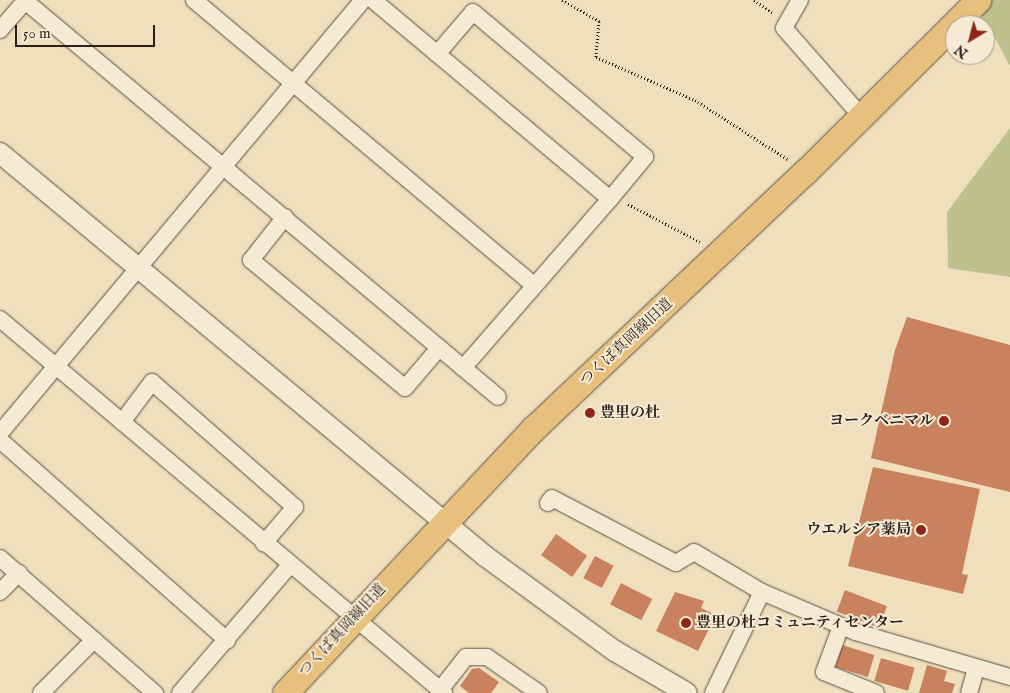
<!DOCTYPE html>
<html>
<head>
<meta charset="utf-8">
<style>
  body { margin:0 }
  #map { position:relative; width:1010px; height:693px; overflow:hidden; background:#efdfbc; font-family:"IM FELL English","Noto Serif JP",serif }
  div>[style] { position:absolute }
  .green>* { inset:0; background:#bcc18e }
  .building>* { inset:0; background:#c9815e; transform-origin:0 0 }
  .path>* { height:3px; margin-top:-1.5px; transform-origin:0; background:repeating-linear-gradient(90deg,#2b1f19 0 1px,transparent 0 3.5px) }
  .roads { filter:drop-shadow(0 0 1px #5c4f42) drop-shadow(0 0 1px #5c4f42) }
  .minor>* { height:16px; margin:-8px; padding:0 8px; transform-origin:8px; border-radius:8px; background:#f5ead3 }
  .tertiary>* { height:20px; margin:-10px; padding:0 10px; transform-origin:10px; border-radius:10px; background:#f5ead3 }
  .primary>* { height:25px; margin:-12.5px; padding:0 12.5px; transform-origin:12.5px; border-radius:12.5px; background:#e8c07e }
  .dots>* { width:14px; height:14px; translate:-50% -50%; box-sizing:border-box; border:2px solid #f5ead3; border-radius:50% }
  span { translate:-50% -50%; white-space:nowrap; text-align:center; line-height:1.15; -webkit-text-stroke:4px #f5ead3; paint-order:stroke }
  .street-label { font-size:15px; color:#2b1f19 }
  .poi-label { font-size:15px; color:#2b1f19; font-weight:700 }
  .left { translate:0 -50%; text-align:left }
  .right { translate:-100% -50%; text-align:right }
  .north { position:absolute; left:945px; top:15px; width:50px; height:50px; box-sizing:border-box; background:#f5ead3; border:1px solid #a49989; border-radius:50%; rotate:217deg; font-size:14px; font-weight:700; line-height:20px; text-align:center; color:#2b1f19 }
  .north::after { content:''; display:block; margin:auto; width:18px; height:22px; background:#8f2418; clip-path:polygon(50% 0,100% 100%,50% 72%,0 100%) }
  .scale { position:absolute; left:15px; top:25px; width:140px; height:22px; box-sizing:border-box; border:2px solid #2b1f19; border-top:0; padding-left:6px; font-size:15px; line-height:18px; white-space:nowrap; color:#2b1f19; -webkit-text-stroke:4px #f5ead3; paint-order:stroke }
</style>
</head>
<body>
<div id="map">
  <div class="green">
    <div style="clip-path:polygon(972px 0,1010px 0,1010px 66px,1000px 47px)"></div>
    <div style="clip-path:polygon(1010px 128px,1010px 277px,948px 268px,947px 212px)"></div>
  </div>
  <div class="building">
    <div style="clip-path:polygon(907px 317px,1010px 345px,1010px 492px,871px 458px,895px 350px)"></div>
    <div style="clip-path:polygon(873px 467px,980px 489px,962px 574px,968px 575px,963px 594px,848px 566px)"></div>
    <div style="left:556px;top:534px;width:38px;height:26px;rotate:35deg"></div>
    <div style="left:595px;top:556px;width:21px;height:25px;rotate:28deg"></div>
    <div style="left:621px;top:583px;width:35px;height:24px;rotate:27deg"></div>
    <div style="left:845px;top:590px;width:45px;height:23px;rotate:21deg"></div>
    <div style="clip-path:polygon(675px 592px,704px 601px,701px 608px,716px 615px,698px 651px,656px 631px)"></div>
    <div style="left:842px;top:645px;width:34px;height:23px;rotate:17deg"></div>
    <div style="left:881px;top:658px;width:35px;height:24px;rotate:16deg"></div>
    <div style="clip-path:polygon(927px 665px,947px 671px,944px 681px,955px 684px,952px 693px,919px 693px)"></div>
    <div style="clip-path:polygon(479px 668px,499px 682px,491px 693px,469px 693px,460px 686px,472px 669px)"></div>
  </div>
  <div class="path">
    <div style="left:562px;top:0;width:43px;rotate:29.6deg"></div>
    <div style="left:599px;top:21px;width:36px;rotate:95deg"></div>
    <div style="left:596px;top:57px;width:108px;rotate:23.5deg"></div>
    <div style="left:695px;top:100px;width:112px;rotate:32.6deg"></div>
    <div style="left:754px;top:0;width:24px;rotate:35deg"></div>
    <div style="left:628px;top:204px;width:81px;rotate:27.8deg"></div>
  </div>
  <div class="roads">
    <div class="minor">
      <div style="left:24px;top:0;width:618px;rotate:39.95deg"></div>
      <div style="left:194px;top:0;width:444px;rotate:40deg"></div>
      <div style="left:373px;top:0;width:309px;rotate:40deg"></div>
      <div style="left:610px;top:199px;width:224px;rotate:131deg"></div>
      <div style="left:800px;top:0;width:32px;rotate:120deg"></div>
      <div style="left:784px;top:28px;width:117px;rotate:48.8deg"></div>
      <div style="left:0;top:30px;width:40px;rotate:-49deg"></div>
      <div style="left:437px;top:54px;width:55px;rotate:-49.4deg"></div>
      <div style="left:473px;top:12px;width:225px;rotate:40.1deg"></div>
      <div style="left:645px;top:157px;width:55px;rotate:129.8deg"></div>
      <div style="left:285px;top:217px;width:55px;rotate:128.3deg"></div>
      <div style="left:251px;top:260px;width:200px;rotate:39.7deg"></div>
      <div style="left:405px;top:388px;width:52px;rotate:-49.6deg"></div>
      <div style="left:0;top:319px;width:581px;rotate:40.11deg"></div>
      <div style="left:122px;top:422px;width:50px;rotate:-53.1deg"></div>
      <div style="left:152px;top:382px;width:190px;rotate:41.2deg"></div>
      <div style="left:295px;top:507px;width:48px;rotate:130.7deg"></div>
      <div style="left:0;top:433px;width:565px;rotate:-50.03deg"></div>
      <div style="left:0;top:440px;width:303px;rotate:41.4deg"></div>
      <div style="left:548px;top:503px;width:6px;rotate:-51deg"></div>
      <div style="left:552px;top:498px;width:140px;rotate:27.7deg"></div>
      <div style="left:676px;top:563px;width:21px;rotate:-31deg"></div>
      <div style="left:694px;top:552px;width:79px;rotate:30.5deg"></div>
      <div style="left:0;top:558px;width:206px;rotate:41.1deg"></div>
      <div style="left:0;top:592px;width:27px;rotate:-45deg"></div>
      <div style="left:841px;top:626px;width:49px;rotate:110.3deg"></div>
      <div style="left:824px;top:672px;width:56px;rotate:22deg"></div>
      <div style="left:440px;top:690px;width:42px;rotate:-51.8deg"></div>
      <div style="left:466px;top:657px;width:21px"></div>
      <div style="left:487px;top:657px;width:63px;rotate:34.7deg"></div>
      <div style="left:41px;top:693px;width:75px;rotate:-45deg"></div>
      <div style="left:180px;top:693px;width:169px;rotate:-49.3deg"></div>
      <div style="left:713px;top:693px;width:112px;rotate:-64.1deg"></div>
      <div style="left:762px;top:592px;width:102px;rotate:23.1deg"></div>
      <div style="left:856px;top:632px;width:160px;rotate:16.3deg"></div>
      <div style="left:969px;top:693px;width:25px;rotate:-74deg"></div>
    </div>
    <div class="tertiary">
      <div style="left:0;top:153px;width:631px;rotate:39.72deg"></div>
      <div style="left:485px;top:556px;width:161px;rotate:36.2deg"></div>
      <div style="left:615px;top:651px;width:83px;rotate:30.3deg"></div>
    </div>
    <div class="primary">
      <div style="left:285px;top:693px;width:364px;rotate:-46.8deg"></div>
      <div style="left:534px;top:428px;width:374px;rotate:-43.4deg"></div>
      <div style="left:806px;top:171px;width:243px;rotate:-44.8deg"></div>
    </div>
  </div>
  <div class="dots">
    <div style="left:590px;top:413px;background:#8f2418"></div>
    <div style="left:944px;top:421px;background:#8f2418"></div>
    <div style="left:921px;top:530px;background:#8f2418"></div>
    <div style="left:686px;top:623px;background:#8f2418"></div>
  </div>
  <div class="street-label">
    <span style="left:626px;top:342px;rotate:-43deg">つくば真岡線旧道</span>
    <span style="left:342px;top:630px;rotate:-47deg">つくば真岡線旧道</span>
  </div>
  <div class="poi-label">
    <span class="left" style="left:600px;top:413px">豊里の杜</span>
    <span class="right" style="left:934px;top:421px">ヨークベニマル</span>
    <span class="right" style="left:911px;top:530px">ウエルシア薬局</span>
    <span class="left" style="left:696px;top:623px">豊里の杜コミュニティセンター</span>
  </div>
  <div class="north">N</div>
  <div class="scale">50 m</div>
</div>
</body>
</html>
